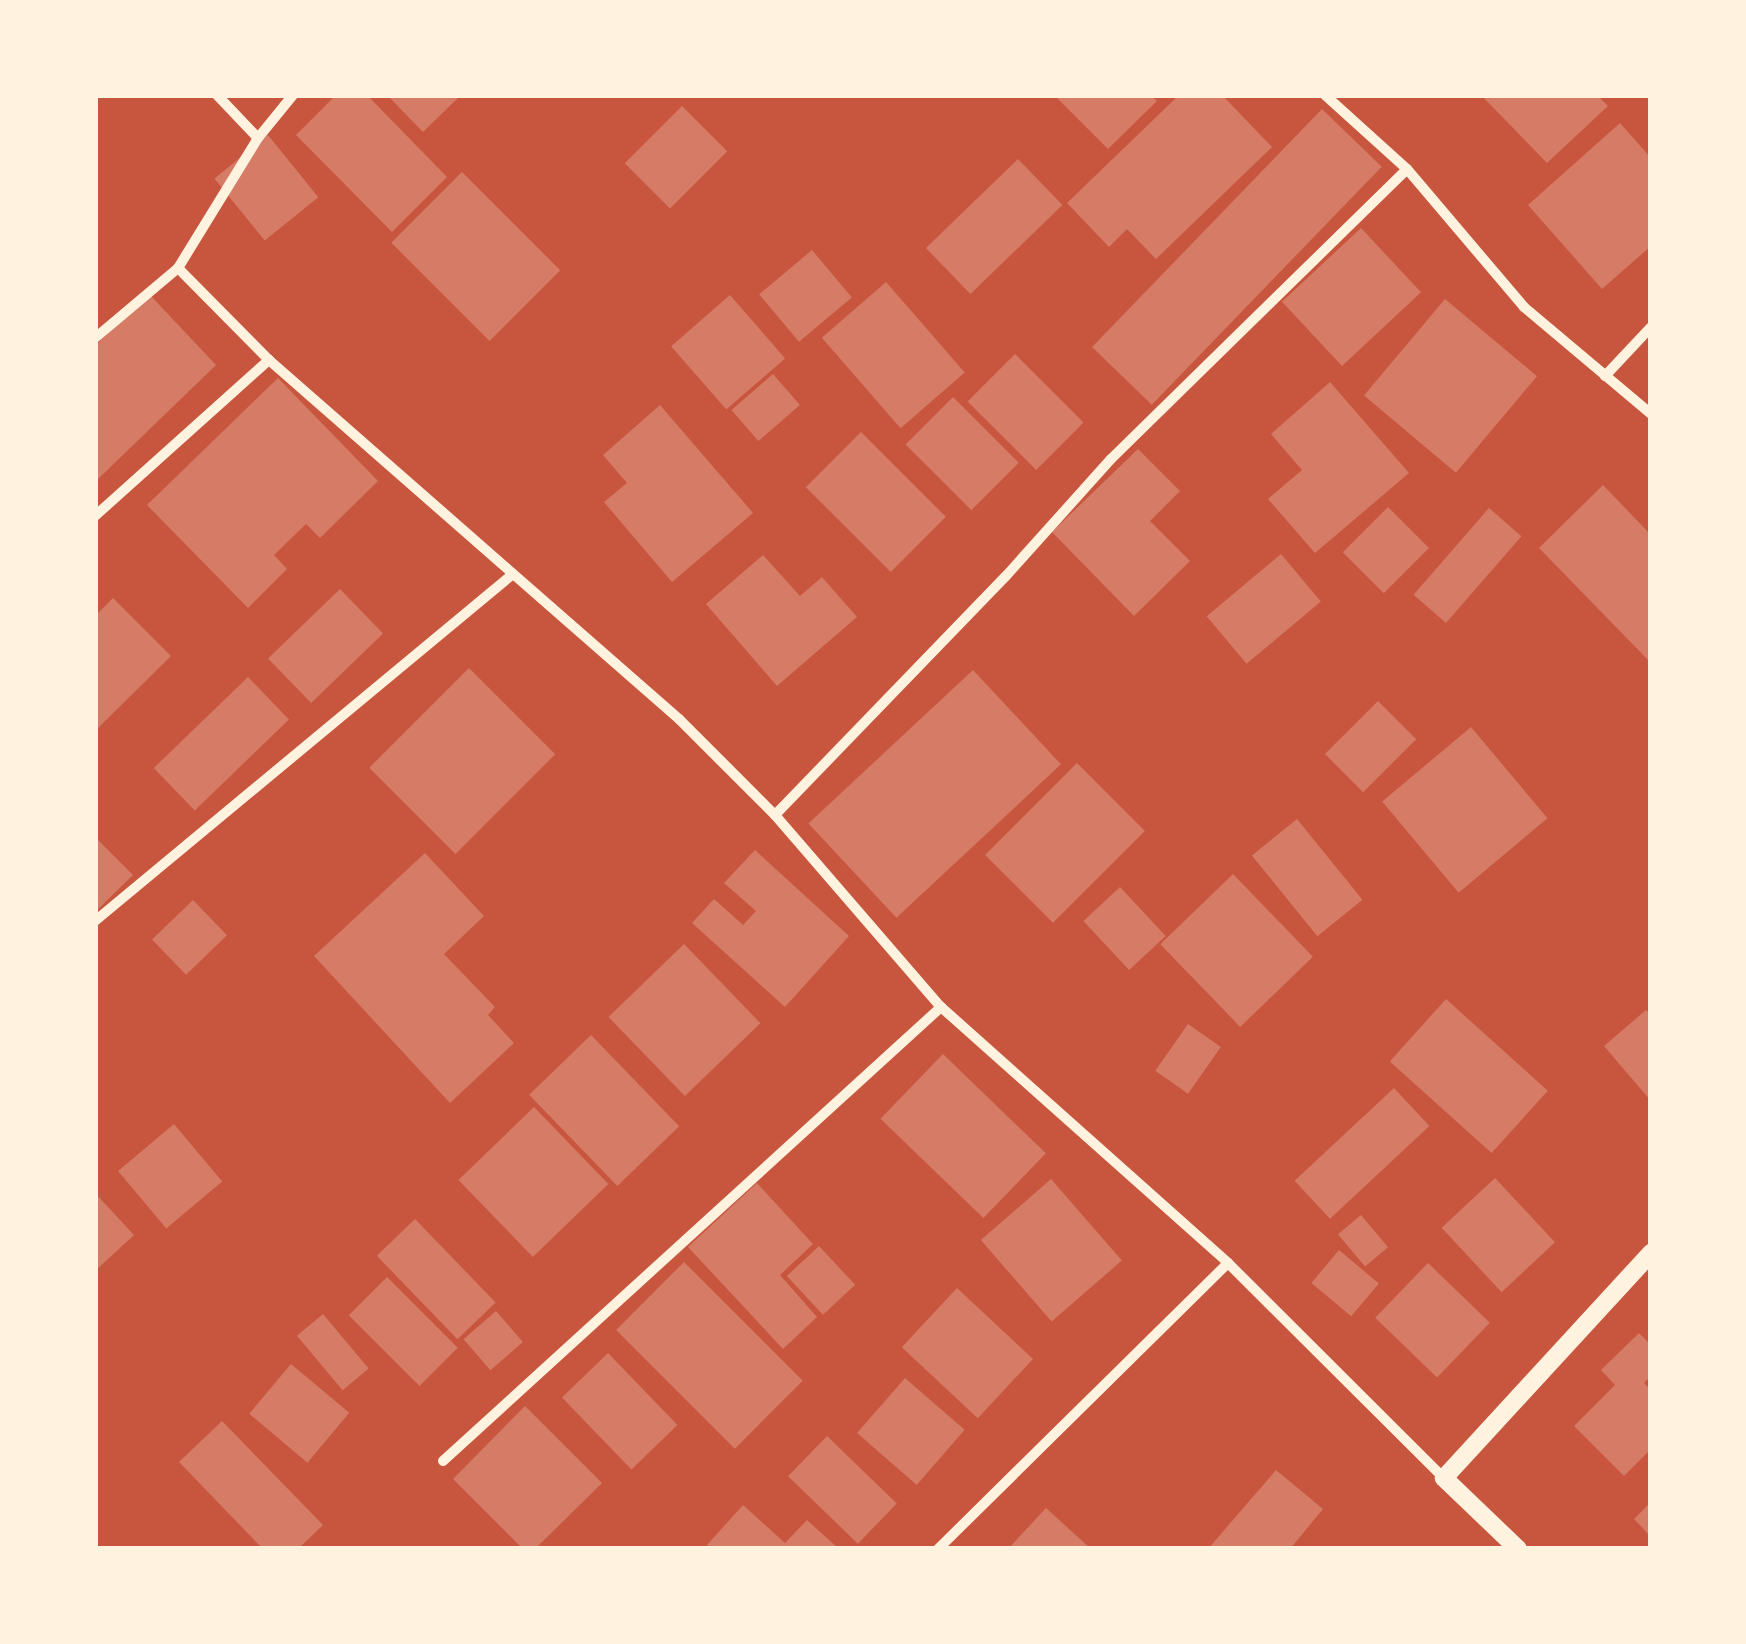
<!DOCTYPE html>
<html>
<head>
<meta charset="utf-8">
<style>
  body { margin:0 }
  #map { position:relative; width:1746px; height:1644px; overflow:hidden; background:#c8553d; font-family:Roboto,sans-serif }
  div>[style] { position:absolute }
  .building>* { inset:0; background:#d67c66; transform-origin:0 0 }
  .minor>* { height:10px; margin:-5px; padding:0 5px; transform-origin:5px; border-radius:5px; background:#fff3e0 }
  .tertiary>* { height:18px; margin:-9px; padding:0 9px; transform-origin:9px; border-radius:9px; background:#fff3e0 }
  span { translate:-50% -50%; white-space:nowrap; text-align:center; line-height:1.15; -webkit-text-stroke:10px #fff3e0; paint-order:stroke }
  .frame { position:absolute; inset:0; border:98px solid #fff3e0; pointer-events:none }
</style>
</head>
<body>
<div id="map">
  <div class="building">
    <div style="clip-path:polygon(336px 95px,367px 95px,447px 177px,392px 232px,296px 135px)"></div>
    <div style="clip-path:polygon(387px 95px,461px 95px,423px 132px)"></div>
    <div style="clip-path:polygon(1054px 95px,1151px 95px,1157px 101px,1108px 149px)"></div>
    <div style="clip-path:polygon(1179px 95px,1222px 95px,1272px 147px,1156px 259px,1127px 229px,1109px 247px,1067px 203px)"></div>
    <div style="clip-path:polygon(1481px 95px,1597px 95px,1608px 106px,1547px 163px)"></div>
    <div style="left:682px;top:106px;width:64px;height:81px;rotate:45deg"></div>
    <div style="left:1322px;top:109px;width:83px;height:331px;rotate:44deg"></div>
    <div style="clip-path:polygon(1620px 123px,1651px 158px,1651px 246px,1602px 289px,1528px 205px)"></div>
    <div style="left:268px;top:135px;width:80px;height:69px;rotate:51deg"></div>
    <div style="left:1018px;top:159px;width:64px;height:128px;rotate:46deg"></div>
    <div style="left:462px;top:172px;width:139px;height:100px;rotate:45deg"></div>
    <div style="left:1361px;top:228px;width:88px;height:108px;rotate:47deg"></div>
    <div style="left:812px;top:250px;width:62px;height:69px;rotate:50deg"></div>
    <div style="left:886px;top:282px;width:120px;height:85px;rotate:49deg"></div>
    <div style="clip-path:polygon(149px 294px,216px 365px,95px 482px,95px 346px)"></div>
    <div style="left:730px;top:295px;width:84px;height:78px;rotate:49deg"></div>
    <div style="left:1445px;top:299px;width:120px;height:126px;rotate:40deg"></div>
    <div style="left:1015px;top:354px;width:97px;height:67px;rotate:45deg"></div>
    <div style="left:773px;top:374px;width:41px;height:55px;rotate:49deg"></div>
    <div style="clip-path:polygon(278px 378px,378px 481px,320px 538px,306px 524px,274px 555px,287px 569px,248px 608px,147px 505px)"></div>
    <div style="clip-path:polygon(1330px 382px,1409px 473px,1315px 553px,1268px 499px,1302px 470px,1271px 434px)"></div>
    <div style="left:953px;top:397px;width:93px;height:67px;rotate:45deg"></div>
    <div style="clip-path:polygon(660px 405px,753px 513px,672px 582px,604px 502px,627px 483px,603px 455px)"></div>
    <div style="left:861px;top:432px;width:120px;height:78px;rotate:45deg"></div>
    <div style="clip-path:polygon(1138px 449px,1180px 491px,1150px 521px,1190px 561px,1134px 616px,1052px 532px)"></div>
    <div style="clip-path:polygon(1603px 485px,1651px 535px,1651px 663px,1539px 548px)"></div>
    <div style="left:1388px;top:507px;width:58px;height:64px;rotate:45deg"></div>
    <div style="left:1489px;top:508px;width:43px;height:115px;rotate:41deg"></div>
    <div style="left:1281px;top:554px;width:62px;height:97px;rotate:50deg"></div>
    <div style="clip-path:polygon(763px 555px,800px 596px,822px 577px,857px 617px,777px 686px,706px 604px)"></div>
    <div style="left:340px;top:589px;width:62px;height:100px;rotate:46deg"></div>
    <div style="clip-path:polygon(113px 598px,171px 656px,95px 731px,95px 616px)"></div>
    <div style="left:469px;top:668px;width:122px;height:141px;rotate:45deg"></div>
    <div style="left:973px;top:670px;width:129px;height:225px;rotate:47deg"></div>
    <div style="left:248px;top:677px;width:59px;height:131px;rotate:46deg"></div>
    <div style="left:1378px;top:701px;width:54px;height:75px;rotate:45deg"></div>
    <div style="left:1471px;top:727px;width:119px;height:116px;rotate:50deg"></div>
    <div style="left:1077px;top:763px;width:96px;height:130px;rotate:45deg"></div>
    <div style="left:1297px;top:819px;width:104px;height:58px;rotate:51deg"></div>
    <div style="clip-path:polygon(95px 837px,133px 875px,95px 912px)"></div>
    <div style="clip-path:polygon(755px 850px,849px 936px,785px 1007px,692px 923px,714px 899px,743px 925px,756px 911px,724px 883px)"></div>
    <div style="clip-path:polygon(425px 853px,484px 916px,444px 954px,495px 1007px,488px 1015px,514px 1043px,450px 1103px,314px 956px)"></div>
    <div style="left:1233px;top:874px;width:115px;height:101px;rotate:46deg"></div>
    <div style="left:1120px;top:887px;width:67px;height:50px;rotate:47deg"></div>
    <div style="left:193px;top:900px;width:49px;height:57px;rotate:46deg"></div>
    <div style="left:684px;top:944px;width:110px;height:105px;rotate:46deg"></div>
    <div style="left:1446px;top:999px;width:137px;height:84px;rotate:42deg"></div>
    <div style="clip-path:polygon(1646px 1010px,1651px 1015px,1651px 1101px,1604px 1046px)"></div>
    <div style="left:1188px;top:1024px;width:40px;height:57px;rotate:35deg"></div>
    <div style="left:591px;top:1035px;width:127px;height:86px;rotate:46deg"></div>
    <div style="left:943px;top:1054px;width:143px;height:90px;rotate:44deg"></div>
    <div style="left:1394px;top:1088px;width:52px;height:136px;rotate:47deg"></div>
    <div style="left:534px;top:1107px;width:107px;height:105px;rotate:46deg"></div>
    <div style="left:174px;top:1124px;width:75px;height:73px;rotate:50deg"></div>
    <div style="left:1495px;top:1178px;width:88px;height:73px;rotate:47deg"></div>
    <div style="left:1051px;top:1179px;width:108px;height:93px;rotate:49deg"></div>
    <div style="clip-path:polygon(757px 1183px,813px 1244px,780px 1275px,817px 1317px,783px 1349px,688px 1247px)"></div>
    <div style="clip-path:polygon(95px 1193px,134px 1235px,95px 1271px)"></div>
    <div style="left:1361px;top:1215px;width:42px;height:30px;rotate:50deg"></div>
    <div style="left:415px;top:1219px;width:116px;height:53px;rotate:46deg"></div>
    <div style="left:819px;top:1246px;width:53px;height:44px;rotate:47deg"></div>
    <div style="left:1339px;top:1250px;width:52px;height:43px;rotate:40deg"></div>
    <div style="left:684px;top:1262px;width:168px;height:96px;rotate:45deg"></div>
    <div style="left:1428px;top:1263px;width:86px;height:76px;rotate:44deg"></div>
    <div style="left:387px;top:1277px;width:100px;height:54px;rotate:45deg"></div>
    <div style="left:957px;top:1288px;width:104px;height:81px;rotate:43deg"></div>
    <div style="left:496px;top:1311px;width:41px;height:43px;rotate:49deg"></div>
    <div style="left:323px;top:1314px;width:71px;height:34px;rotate:50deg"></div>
    <div style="clip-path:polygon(1639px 1333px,1651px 1345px,1651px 1376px,1644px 1383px,1651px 1390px,1651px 1449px,1624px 1476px,1574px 1426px,1615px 1385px,1601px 1370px)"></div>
    <div style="left:608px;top:1353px;width:100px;height:64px;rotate:46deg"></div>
    <div style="left:291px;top:1364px;width:76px;height:65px;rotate:40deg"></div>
    <div style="left:905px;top:1378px;width:79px;height:73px;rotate:41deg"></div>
    <div style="clip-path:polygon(525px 1406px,602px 1483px,535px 1549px,523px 1549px,453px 1479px)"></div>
    <div style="clip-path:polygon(222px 1421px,323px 1525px,298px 1549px,263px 1549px,179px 1462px)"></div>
    <div style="left:827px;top:1436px;width:97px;height:56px;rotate:44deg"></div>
    <div style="clip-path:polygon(1276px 1470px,1323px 1509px,1290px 1549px,1208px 1549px)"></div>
    <div style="clip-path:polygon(1651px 1502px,1651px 1537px,1634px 1519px)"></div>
    <div style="clip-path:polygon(743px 1505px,785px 1543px,807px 1520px,839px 1549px,712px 1549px,707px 1545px)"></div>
    <div style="clip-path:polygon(1046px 1508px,1091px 1549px,1008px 1549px)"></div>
  </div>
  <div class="minor">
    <div style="left:217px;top:95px;width:59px;rotate:46.4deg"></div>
    <div style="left:293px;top:95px;width:55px;rotate:129.1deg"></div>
    <div style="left:258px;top:138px;width:153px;rotate:121.6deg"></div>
    <div style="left:178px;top:268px;width:129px;rotate:45.3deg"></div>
    <div style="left:269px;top:360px;width:545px;rotate:41.21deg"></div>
    <div style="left:679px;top:719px;width:136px;rotate:45deg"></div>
    <div style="left:775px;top:815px;width:254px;rotate:49.2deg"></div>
    <div style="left:941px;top:1007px;width:385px;rotate:41.7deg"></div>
    <div style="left:1228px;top:1263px;width:305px;rotate:44.9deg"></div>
    <div style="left:1325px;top:95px;width:110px;rotate:42.1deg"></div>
    <div style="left:1407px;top:169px;width:181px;rotate:49.7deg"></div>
    <div style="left:1524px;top:307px;width:166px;rotate:40.1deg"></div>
    <div style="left:95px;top:338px;width:109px;rotate:-40.1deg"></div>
    <div style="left:1605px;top:376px;width:67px;rotate:-46.8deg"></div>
    <div style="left:95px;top:516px;width:234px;rotate:-41.9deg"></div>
    <div style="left:775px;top:815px;width:332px;rotate:-46deg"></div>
    <div style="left:1006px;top:576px;width:157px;rotate:-48.1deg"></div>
    <div style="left:1111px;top:459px;width:414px;rotate:-44.4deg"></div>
    <div style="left:95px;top:921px;width:543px;rotate:-39.7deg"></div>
    <div style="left:443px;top:1461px;width:674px;rotate:-42.35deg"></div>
    <div style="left:938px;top:1549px;width:407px;rotate:-44.6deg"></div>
  </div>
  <div class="tertiary">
    <div style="left:1518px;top:1549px;width:103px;rotate:-136.2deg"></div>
    <div style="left:1444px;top:1478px;width:306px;rotate:-47.4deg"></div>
  </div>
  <div class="frame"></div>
</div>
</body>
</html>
